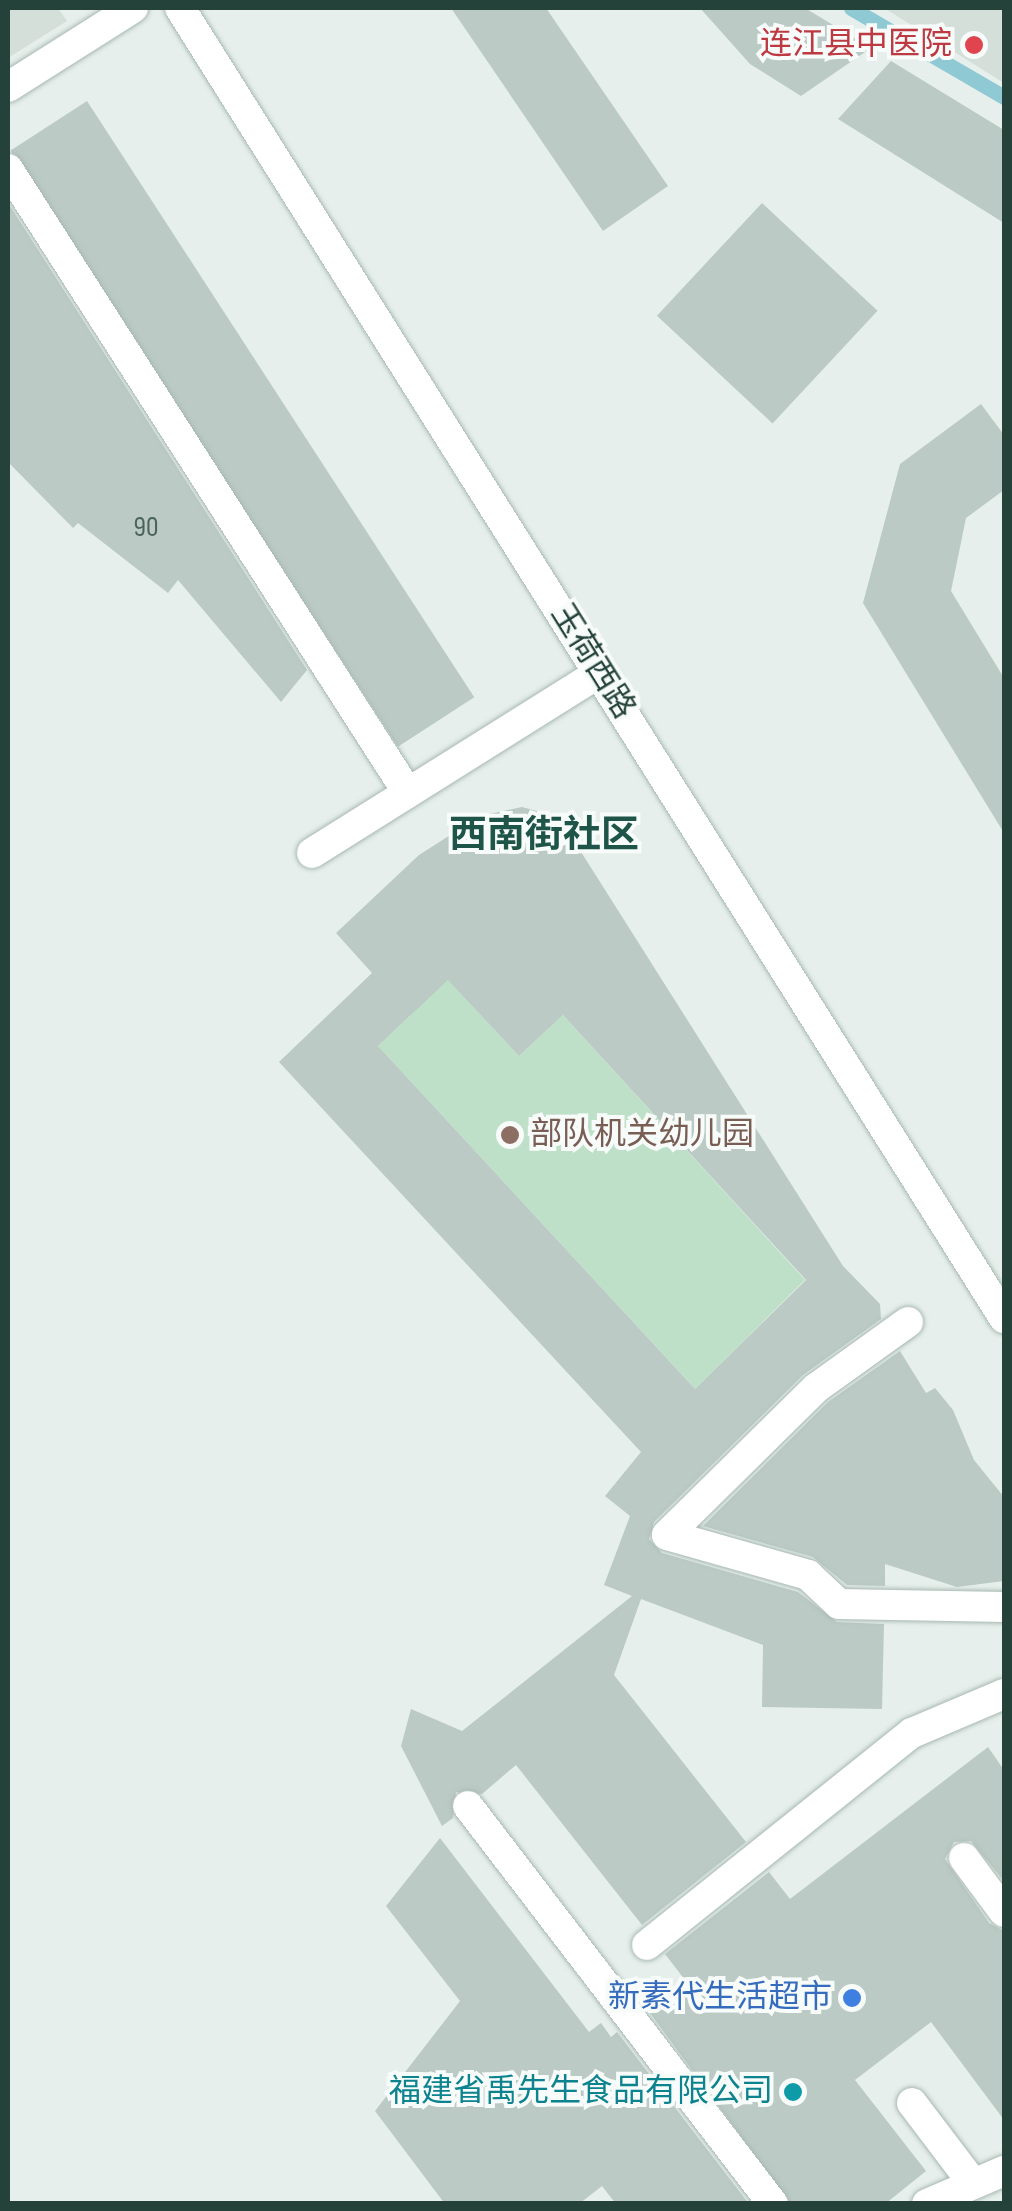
<!DOCTYPE html>
<html>
<head>
<meta charset="utf-8">
<style>
  body { margin:0 }
  #map { position:relative; width:1012px; height:2211px; overflow:hidden; background:#e6efeb; font-family:"Sofia Sans Condensed","Noto Sans SC",sans-serif }
  div>[style] { position:absolute }
  .built>* { inset:0; background:#d4dfda }
  .green>* { inset:0; background:#bfe0c8 }
  .stream>* { height:15px; margin:-7.5px; padding:0 7.5px; transform-origin:7.5px; border-radius:7.5px; background:#8ec9d4 }
  .building>* { inset:0; background:#bbcac4; transform-origin:0 0 }
  .roads { filter:drop-shadow(0 0 2px #a8b8b2) drop-shadow(0 0 2px #a8b8b2) }
  .service>* { height:30px; margin:-15px; padding:0 15px; transform-origin:15px; border-radius:15px; background:#fff }
  .minor>* { height:30px; margin:-15px; padding:0 15px; transform-origin:15px; border-radius:15px; background:#fff }
  .secondary>* { height:30px; margin:-15px; padding:0 15px; transform-origin:15px; border-radius:15px; background:#fff }
  .dots>* { width:28px; height:28px; translate:-50% -50%; box-sizing:border-box; border:5px solid #f7fbf9; border-radius:50% }
  span { translate:-50% -50%; white-space:nowrap; text-align:center; line-height:1.15; -webkit-text-stroke:8px #f7fbf9; paint-order:stroke }
  .number-label { font-size:28px; color:#4a645c }
  .number-label span { -webkit-text-stroke-width:0 }
  .health-label { font-size:32px; color:#be3a42 }
  .right { translate:-100% -50%; text-align:right }
  .street-label { font-size:32px; color:#24423a }
  .education-label { font-size:32px; color:#785e54 }
  .left { translate:0 -50%; text-align:left }
  .shop-label { font-size:32px; color:#366cbe }
  .culture-label { font-size:32px; color:#0d838f }
  .quarter-label { font-size:38px; color:#1f5548; font-weight:700 }
  .frame { position:absolute; inset:0; border:10px solid #24423a; pointer-events:none }
</style>
</head>
<body>
<div id="map">
  <div class="built">
    <div style="clip-path:polygon(8px 8px,58px 8px,67px 21px,8px 58px)"></div>
    <div style="clip-path:polygon(884px 8px,1004px 8px,1004px 83px)"></div>
  </div>
  <div class="green">
    <div style="clip-path:polygon(409px 937px,519px 1056px,563px 1015px,805px 1280px,695px 1389px,378px 1046px,410px 1016px)"></div>
  </div>
  <div class="stream">
    <div style="left:851px;top:8px;width:177px;rotate:30.2deg"></div>
  </div>
  <div class="building">
    <div style="clip-path:polygon(451px 8px,546px 8px,668px 186px,603px 231px)"></div>
    <div style="clip-path:polygon(700px 8px,805px 8px,871px 48px,801px 96px,750px 64px)"></div>
    <div style="clip-path:polygon(891px 61px,1004px 130px,1004px 223px,838px 119px)"></div>
    <div style="left:87px;top:101px;width:711px;height:91px;rotate:57deg"></div>
    <div style="clip-path:polygon(8px 203px,307px 670px,281px 702px,178px 580px,168px 593px,78px 523px,73px 528px,8px 462px)"></div>
    <div style="left:762px;top:203px;width:158px;height:154px;rotate:43deg"></div>
    <div style="clip-path:polygon(981px 404px,1004px 435px,1004px 490px,966px 518px,951px 591px,1004px 678px,1004px 833px,863px 603px,900px 464px)"></div>
    <div style="clip-path:polygon(evenodd,522px 807px,544px 813px,576px 844px,843px 1266px,880px 1304px,881px 1319px,803px 1375px,654px 1522px,649px 1539px,662px 1553px,798px 1592px,837px 1622px,884px 1624px,882px 1709px,762px 1707px,763px 1645px,641px 1599px,614px 1675px,746px 1842px,642px 1925px,516px 1765px,482px 1794px,456px 1792px,453px 1818px,442px 1826px,401px 1746px,411px 1709px,462px 1731px,632px 1596px,604px 1585px,630px 1516px,605px 1496px,641px 1452px,279px 1062px,372px 973px,336px 933px,419px 855px,480px 816px,522px 807px,448px 980px,519px 1056px,563px 1015px,806px 1280px,695px 1389px,378px 1046px,448px 980px)"></div>
    <div style="clip-path:polygon(900px 1351px,926px 1393px,935px 1388px,953px 1410px,974px 1460px,1004px 1497px,1004px 1581px,957px 1587px,885px 1564px,885px 1586px,847px 1585px,813px 1557px,703px 1526px,828px 1402px)"></div>
    <div style="clip-path:polygon(988px 1747px,1004px 1770px,1004px 1881px,971px 1841px,954px 1842px,945px 1859px,989px 1923px,1004px 1931px,1004px 2120px,931px 2022px,855px 2080px,926px 2171px,885px 2204px,791px 2204px,647px 2009px,685px 1980px,665px 1954px,769px 1872px,790px 1899px)"></div>
    <div style="clip-path:polygon(440px 1838px,589px 2032px,601px 2023px,611px 2037px,617px 2032px,749px 2204px,616px 2204px,602px 2186px,579px 2204px,445px 2204px,375px 2111px,460px 2001px,386px 1906px)"></div>
  </div>
  <div class="roads">
    <div class="service">
      <div style="left:8px;top:87px;width:148px;rotate:-32.3deg"></div>
      <div style="left:8px;top:169px;width:741px;rotate:57.34deg"></div>
      <div style="left:312px;top:853px;width:339px;rotate:-32.1deg"></div>
      <div style="left:908px;top:1322px;width:113px;rotate:144.3deg"></div>
      <div style="left:816px;top:1388px;width:209px;rotate:135.4deg"></div>
      <div style="left:667px;top:1535px;width:147px;rotate:15.8deg"></div>
      <div style="left:808px;top:1575px;width:42px;rotate:43.1deg"></div>
      <div style="left:839px;top:1604px;width:165px;rotate:1deg"></div>
      <div style="left:468px;top:1806px;width:501px;rotate:52.54deg"></div>
      <div style="left:964px;top:1858px;width:67px;rotate:53.5deg"></div>
      <div style="left:912px;top:2103px;width:99px;rotate:52.8deg"></div>
      <div style="left:927px;top:2204px;width:84px;rotate:-23.2deg"></div>
    </div>
    <div class="minor">
      <div style="left:647px;top:1945px;width:339px;rotate:-38.7deg"></div>
      <div style="left:912px;top:1733px;width:100px;rotate:-23deg"></div>
    </div>
    <div class="secondary">
      <div style="left:180px;top:8px;width:1548px;rotate:57.83deg"></div>
    </div>
  </div>
  <div class="dots">
    <div style="left:974px;top:45px;background:#e0444e"></div>
    <div style="left:510px;top:1135px;background:#8d6e63"></div>
    <div style="left:852px;top:1998px;background:#3f7fe0"></div>
    <div style="left:793px;top:2092px;background:#0f9aa8"></div>
  </div>
  <div class="number-label">
    <span style="left:146px;top:528px">90</span>
  </div>
  <div class="health-label">
    <span class="right" style="left:952px;top:45px">连江县中医院</span>
  </div>
  <div class="street-label">
    <span style="left:592px;top:662px;rotate:58deg">玉荷西路</span>
  </div>
  <div class="education-label">
    <span class="left" style="left:530px;top:1135px">部队机关幼儿园</span>
  </div>
  <div class="shop-label">
    <span class="right" style="left:832px;top:1998px">新素代生活超市</span>
  </div>
  <div class="culture-label">
    <span class="right" style="left:773px;top:2092px">福建省禹先生食品有限公司</span>
  </div>
  <div class="quarter-label">
    <span style="left:544px;top:836px">西南街社区</span>
  </div>
  <div class="frame"></div>
</div>
</body>
</html>
